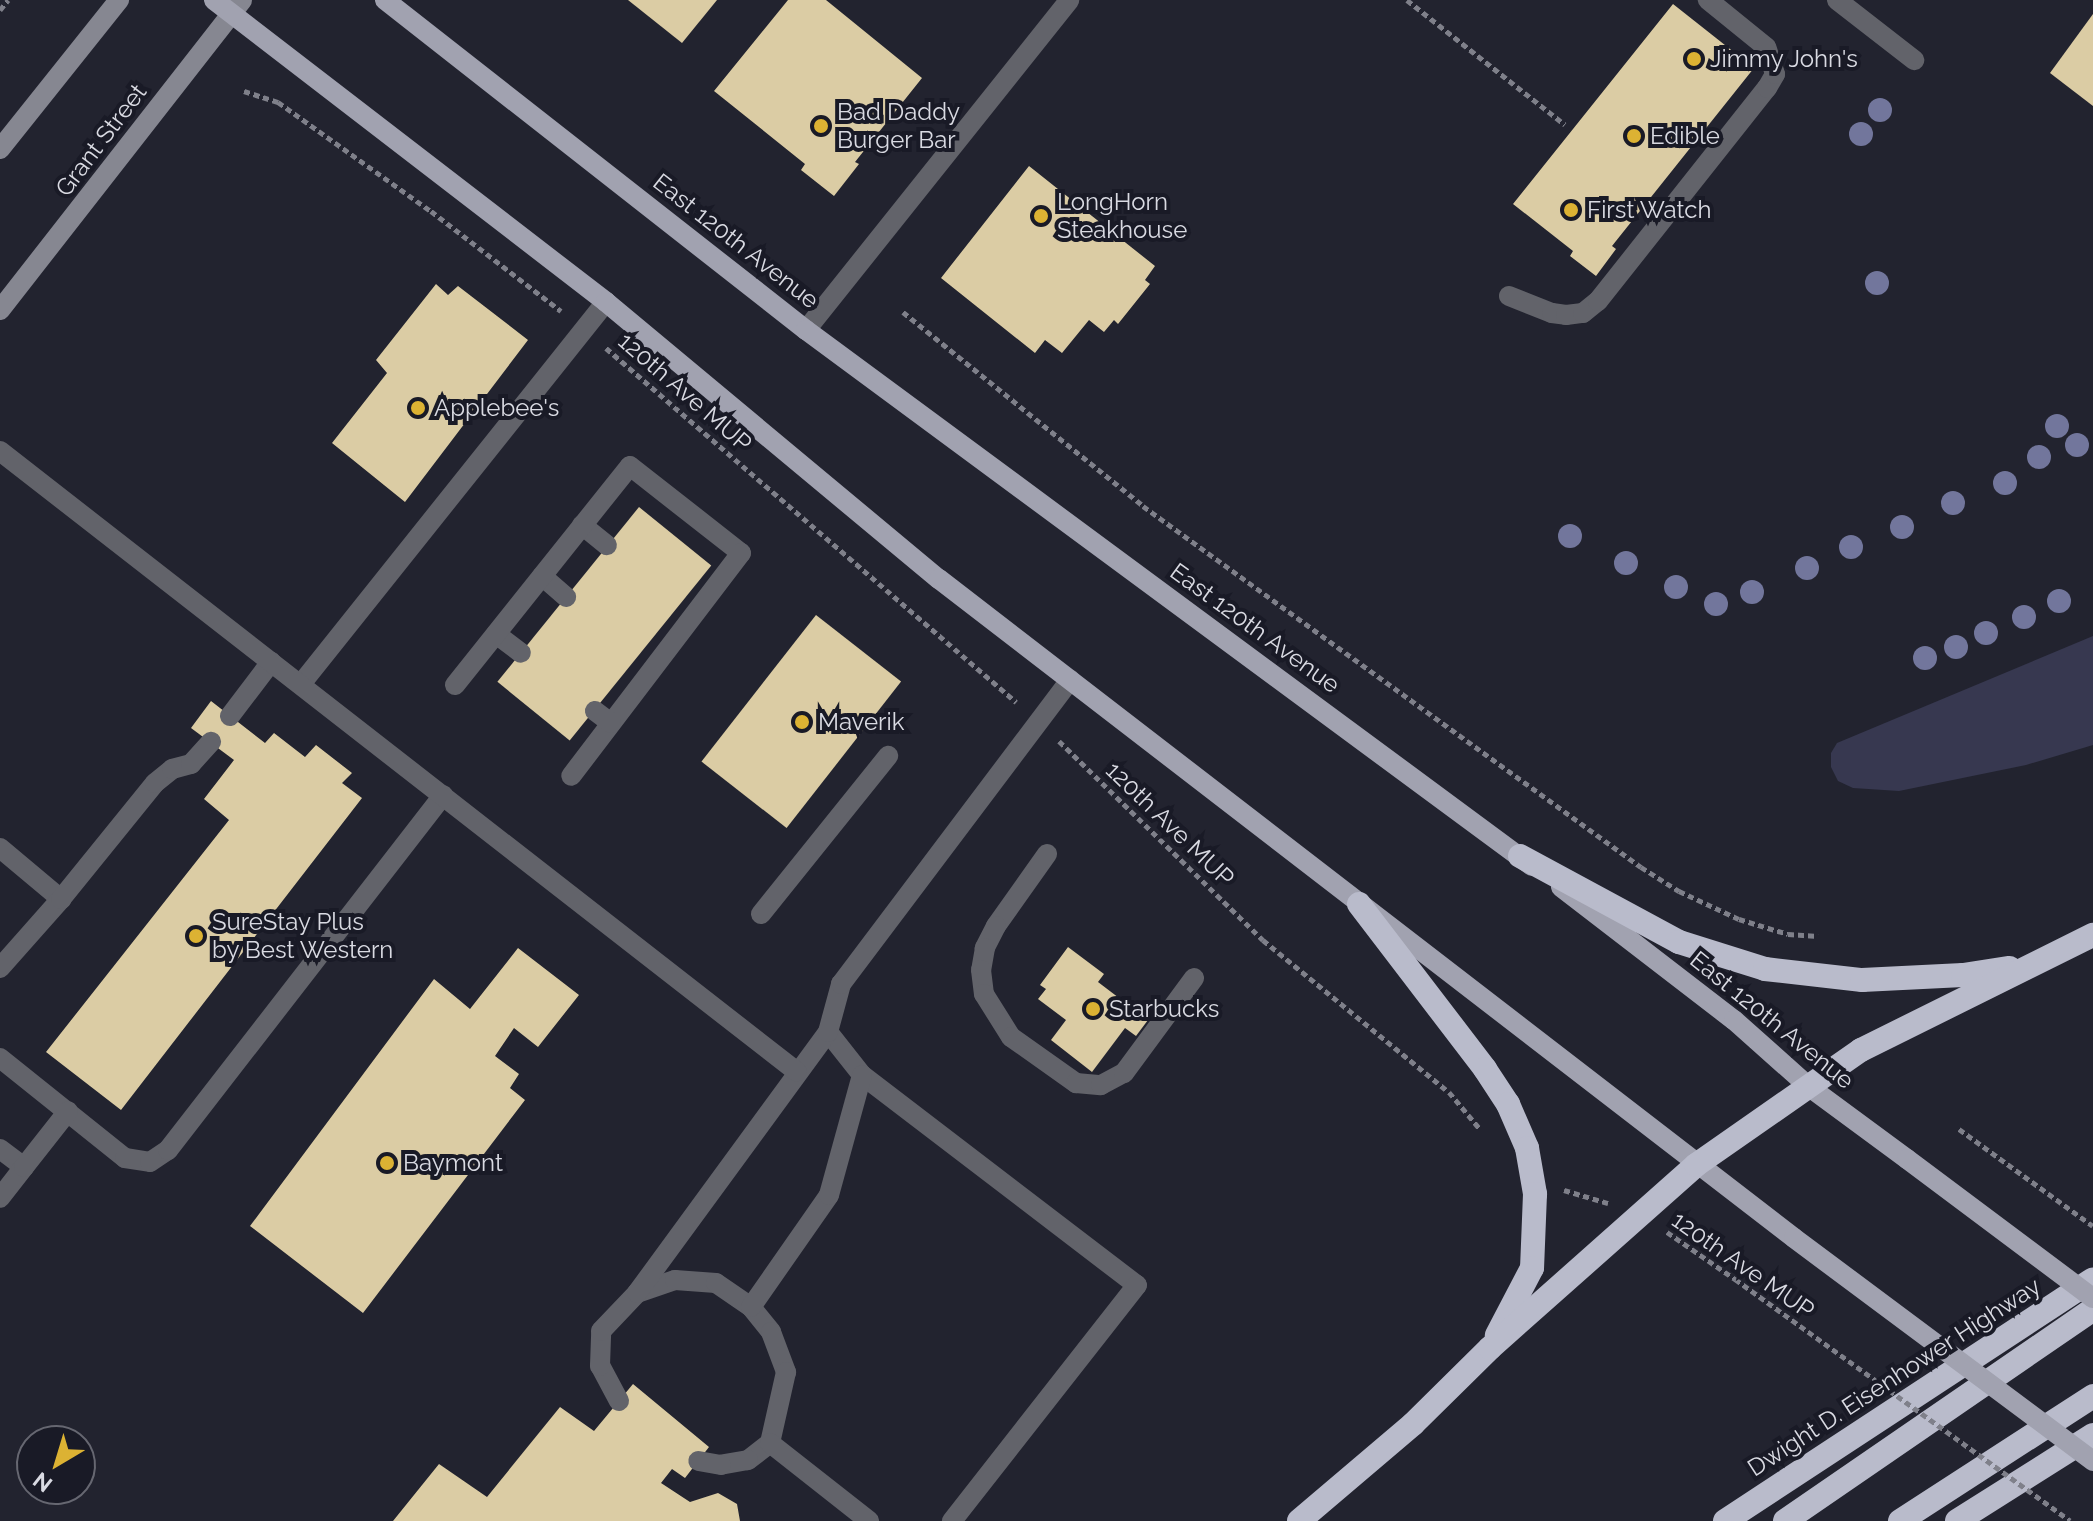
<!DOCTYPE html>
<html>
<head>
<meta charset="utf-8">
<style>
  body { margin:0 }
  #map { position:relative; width:2093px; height:1521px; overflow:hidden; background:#22232f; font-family:Raleway,sans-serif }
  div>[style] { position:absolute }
  .green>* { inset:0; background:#373850 }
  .building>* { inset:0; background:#dbcca4; transform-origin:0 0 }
  .path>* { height:5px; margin-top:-2.5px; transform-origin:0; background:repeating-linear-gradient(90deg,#7f808a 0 6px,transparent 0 10px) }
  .lane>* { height:20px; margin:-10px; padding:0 10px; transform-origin:10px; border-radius:10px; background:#62636a }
  .street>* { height:20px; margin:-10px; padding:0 10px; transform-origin:10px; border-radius:10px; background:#62636a }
  .secondary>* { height:20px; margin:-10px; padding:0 10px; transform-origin:10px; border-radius:10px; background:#868791 }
  .primary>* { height:20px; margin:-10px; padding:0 10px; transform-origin:10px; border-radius:10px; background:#a1a2b0 }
  .highway>* { height:24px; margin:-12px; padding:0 12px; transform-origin:12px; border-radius:12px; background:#b9bbcb }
  .path-bridge>* { height:5px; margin-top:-2.5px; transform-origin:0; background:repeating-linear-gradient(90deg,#7f808a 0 6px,transparent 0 10px) }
  .primary-bridge>* { height:20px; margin:-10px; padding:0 10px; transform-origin:10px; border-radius:10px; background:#a1a2b0 }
  .trees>* { width:24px; height:24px; margin:-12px; border-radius:50%; background:#72769c }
  .dots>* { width:22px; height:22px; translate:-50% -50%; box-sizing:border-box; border:4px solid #191a26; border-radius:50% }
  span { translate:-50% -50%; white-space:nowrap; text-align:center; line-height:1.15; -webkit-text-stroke:8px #191a26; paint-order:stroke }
  .poi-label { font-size:24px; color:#d9dae2 }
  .left { translate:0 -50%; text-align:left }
  .street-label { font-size:24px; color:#d9dae2 }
  .north { position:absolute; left:16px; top:1425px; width:80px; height:80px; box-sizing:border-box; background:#191a26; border:2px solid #666771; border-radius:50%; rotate:218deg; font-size:22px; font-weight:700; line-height:32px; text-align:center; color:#d9dae2 }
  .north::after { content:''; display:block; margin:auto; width:28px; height:36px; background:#dcb233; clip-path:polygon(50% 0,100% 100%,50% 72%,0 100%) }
</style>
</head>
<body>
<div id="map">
  <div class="green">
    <div style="clip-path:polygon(2093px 636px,2093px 745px,2026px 765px,1899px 791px,1853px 788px,1838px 781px,1831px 767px,1831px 753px,1837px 743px)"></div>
  </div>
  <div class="building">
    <div style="clip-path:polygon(628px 0,717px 0,682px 43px)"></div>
    <div style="clip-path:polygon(788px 0,826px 0,922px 78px,855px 162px,859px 164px,834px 196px,801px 170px,805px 164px,714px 91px)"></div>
    <div style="clip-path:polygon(1673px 4px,1754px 68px,1612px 246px,1616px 249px,1596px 276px,1570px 256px,1573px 251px,1513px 204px)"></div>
    <div style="clip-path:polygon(2093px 14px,2093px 106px,2050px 73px)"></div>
    <div style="clip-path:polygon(1029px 166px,1155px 266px,1145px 280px,1150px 284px,1118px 324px,1114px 320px,1104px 332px,1089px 320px,1062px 353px,1045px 340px,1035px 353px,941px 278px)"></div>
    <div style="clip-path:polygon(436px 284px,448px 295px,458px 286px,528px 340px,405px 502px,332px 443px,387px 373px,376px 360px)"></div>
    <div style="left:639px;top:507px;width:93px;height:225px;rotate:39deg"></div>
    <div style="left:816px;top:615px;width:108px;height:186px;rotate:38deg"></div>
    <div style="clip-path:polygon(211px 701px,265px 743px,274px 733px,305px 757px,316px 745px,352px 773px,342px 783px,362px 798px,121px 1110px,46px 1052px,229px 820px,204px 799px,234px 760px,191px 728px)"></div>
    <div style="clip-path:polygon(1068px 947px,1104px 974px,1098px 982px,1148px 1020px,1136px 1036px,1125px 1028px,1092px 1072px,1051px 1040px,1066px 1020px,1038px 999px,1046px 989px,1040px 985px)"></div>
    <div style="clip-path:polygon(518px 948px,579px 995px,538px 1047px,514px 1028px,495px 1056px,519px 1074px,510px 1088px,525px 1100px,363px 1313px,250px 1226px,434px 979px,470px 1009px)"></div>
    <div style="clip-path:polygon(633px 1384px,709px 1447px,685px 1478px,672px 1469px,661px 1483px,690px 1502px,718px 1493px,737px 1504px,740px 1521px,393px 1521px,439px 1464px,487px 1497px,560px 1407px,594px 1431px)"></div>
  </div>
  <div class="path">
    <div style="left:1407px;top:0;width:201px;rotate:38.3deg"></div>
    <div style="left:0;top:10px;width:13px;rotate:-51deg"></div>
    <div style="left:244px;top:91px;width:36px;rotate:18deg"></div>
    <div style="left:278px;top:102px;width:188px;rotate:35.5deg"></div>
    <div style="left:431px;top:211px;width:164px;rotate:37.6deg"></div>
    <div style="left:903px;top:312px;width:309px;rotate:38.9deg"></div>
    <div style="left:1143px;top:506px;width:615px;rotate:35.94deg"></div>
    <div style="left:1641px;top:867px;width:45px;rotate:32.3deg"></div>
    <div style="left:1679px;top:891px;width:66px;rotate:25deg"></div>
    <div style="left:1739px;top:919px;width:51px;rotate:17deg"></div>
    <div style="left:1788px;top:934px;width:30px;rotate:4deg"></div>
    <div style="left:606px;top:348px;width:542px;rotate:40.81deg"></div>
    <div style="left:1059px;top:741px;width:285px;rotate:44.3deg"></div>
    <div style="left:1263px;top:940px;width:240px;rotate:39.3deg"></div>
    <div style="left:1449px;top:1092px;width:48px;rotate:50deg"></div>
    <div style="left:1959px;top:1129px;width:165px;rotate:35.9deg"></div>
    <div style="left:1564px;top:1190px;width:46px;rotate:16.5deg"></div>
    <div style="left:1667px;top:1232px;width:83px;rotate:34.7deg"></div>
  </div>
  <div class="lane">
    <div style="left:1509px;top:296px;width:46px;rotate:21.6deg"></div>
    <div style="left:1552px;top:313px;width:14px;rotate:8deg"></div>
    <div style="left:1566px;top:315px;width:17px;rotate:-7deg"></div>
    <div style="left:1583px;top:313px;width:19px;rotate:-39deg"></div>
    <div style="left:1598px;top:301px;width:272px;rotate:-51.6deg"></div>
    <div style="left:1767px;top:88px;width:16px;rotate:-60deg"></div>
    <div style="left:1775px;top:74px;width:28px;rotate:-108deg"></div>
    <div style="left:1766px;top:47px;width:75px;rotate:-141deg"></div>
    <div style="left:582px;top:525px;width:32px;rotate:39deg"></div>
    <div style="left:542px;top:576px;width:32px;rotate:41deg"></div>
    <div style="left:496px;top:634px;width:31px;rotate:37deg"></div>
    <div style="left:301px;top:684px;width:489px;rotate:-51.4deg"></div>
    <div style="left:455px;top:685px;width:280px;rotate:-51.4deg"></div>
    <div style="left:630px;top:466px;width:141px;rotate:38.1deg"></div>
    <div style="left:741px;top:553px;width:280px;rotate:127.3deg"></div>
    <div style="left:595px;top:711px;width:20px;rotate:37deg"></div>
    <div style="left:230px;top:716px;width:68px;rotate:-52.8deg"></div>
    <div style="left:0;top:848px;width:80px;rotate:39.9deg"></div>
    <div style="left:61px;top:899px;width:92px;rotate:131.5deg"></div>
    <div style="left:1047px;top:854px;width:88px;rotate:125.3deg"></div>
    <div style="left:996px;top:926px;width:25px;rotate:117deg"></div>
    <div style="left:985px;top:948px;width:22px;rotate:100deg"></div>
    <div style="left:981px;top:970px;width:24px;rotate:83deg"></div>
    <div style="left:984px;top:994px;width:51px;rotate:57.9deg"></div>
    <div style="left:1011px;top:1037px;width:80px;rotate:35.3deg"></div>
    <div style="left:1076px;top:1083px;width:25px;rotate:5deg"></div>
    <div style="left:1101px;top:1085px;width:26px;rotate:-28deg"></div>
    <div style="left:1124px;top:1073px;width:118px;rotate:-53.6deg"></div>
    <div style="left:61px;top:899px;width:149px;rotate:-51deg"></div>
    <div style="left:155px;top:783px;width:22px;rotate:-39deg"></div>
    <div style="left:172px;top:769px;width:20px;rotate:-15deg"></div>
    <div style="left:191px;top:764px;width:30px;rotate:-48deg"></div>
    <div style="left:761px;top:914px;width:203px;rotate:-51.2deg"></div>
    <div style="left:828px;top:1032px;width:55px;rotate:51.7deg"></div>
    <div style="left:862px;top:1075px;width:346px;rotate:37.4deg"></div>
    <div style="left:1137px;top:1285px;width:300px;rotate:128.1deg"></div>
    <div style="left:0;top:1058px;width:160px;rotate:38.7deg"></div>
    <div style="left:125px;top:1158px;width:25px;rotate:9deg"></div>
    <div style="left:150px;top:1162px;width:22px;rotate:-34deg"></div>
    <div style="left:168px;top:1150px;width:449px;rotate:-52.2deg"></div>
    <div style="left:0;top:1149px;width:30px;rotate:37deg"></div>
    <div style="left:24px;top:1167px;width:39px;rotate:128deg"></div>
    <div style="left:24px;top:1167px;width:71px;rotate:-51.8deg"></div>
    <div style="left:637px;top:1293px;width:40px;rotate:-18.9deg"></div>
    <div style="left:675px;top:1280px;width:41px;rotate:4.2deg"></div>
    <div style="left:716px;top:1283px;width:42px;rotate:34.4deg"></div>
    <div style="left:751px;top:1307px;width:32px;rotate:51deg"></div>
    <div style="left:771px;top:1332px;width:43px;rotate:69.4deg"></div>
    <div style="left:786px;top:1372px;width:73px;rotate:102.7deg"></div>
    <div style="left:770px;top:1443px;width:28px;rotate:142deg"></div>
    <div style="left:748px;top:1460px;width:27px;rotate:170deg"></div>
    <div style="left:721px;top:1465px;width:23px;rotate:-170deg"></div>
    <div style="left:751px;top:1307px;width:136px;rotate:-55.1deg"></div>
    <div style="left:829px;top:1195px;width:124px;rotate:-74.6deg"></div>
    <div style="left:619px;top:1401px;width:40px;rotate:-118deg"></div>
    <div style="left:600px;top:1366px;width:35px;rotate:-88deg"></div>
    <div style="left:601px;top:1331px;width:52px;rotate:-46.5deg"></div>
    <div style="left:637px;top:1293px;width:323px;rotate:-53.8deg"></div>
    <div style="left:828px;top:1032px;width:50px;rotate:-74.8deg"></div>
    <div style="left:841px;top:984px;width:381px;rotate:-53deg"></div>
    <div style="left:770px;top:1443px;width:126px;rotate:38.2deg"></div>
  </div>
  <div class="street">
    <div style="left:1837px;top:0;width:98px;rotate:37.9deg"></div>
    <div style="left:806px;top:330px;width:422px;rotate:-51.4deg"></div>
    <div style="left:0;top:451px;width:1010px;rotate:37.92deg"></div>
  </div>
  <div class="secondary">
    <div style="left:0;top:149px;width:191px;rotate:-51.4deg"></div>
    <div style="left:0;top:310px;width:393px;rotate:-52deg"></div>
  </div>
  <div class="primary">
    <div style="left:214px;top:0;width:495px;rotate:37.6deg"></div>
    <div style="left:606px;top:302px;width:433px;rotate:39.8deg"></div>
    <div style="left:939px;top:579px;width:1079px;rotate:37.62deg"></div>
    <div style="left:385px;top:0;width:535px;rotate:38.09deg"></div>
    <div style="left:806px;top:330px;width:902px;rotate:36.44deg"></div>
    <div style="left:1561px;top:887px;width:218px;rotate:37.6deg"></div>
    <div style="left:1734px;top:1020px;width:99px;rotate:41.7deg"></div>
    <div style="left:1808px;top:1086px;width:123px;rotate:36.4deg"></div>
  </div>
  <div class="highway">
    <div style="left:1520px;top:856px;width:181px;rotate:28.4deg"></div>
    <div style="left:1679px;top:942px;width:90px;rotate:17.4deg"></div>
    <div style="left:1765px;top:969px;width:98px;rotate:6.5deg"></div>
    <div style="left:1862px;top:980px;width:101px;rotate:-2.8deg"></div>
    <div style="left:1963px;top:975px;width:47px;rotate:-8.7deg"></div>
    <div style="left:1359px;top:904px;width:208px;rotate:52.6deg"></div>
    <div style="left:1485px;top:1069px;width:42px;rotate:56.7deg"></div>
    <div style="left:1508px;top:1104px;width:48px;rotate:66.6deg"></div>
    <div style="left:1527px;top:1148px;width:47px;rotate:80.1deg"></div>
    <div style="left:1535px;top:1194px;width:74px;rotate:92.3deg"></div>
    <div style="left:1532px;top:1268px;width:76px;rotate:117.6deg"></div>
    <div style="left:1299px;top:1521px;width:150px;rotate:-40.4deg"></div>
    <div style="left:1413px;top:1424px;width:108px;rotate:-44.6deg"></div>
    <div style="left:1490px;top:1348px;width:276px;rotate:-41.6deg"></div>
    <div style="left:1696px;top:1165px;width:201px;rotate:-34.9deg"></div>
    <div style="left:1861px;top:1050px;width:259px;rotate:-26.4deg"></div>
    <div style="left:1725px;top:1521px;width:440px;rotate:-33.3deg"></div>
    <div style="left:1785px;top:1521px;width:374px;rotate:-34.5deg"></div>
    <div style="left:1900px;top:1521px;width:230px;rotate:-32.9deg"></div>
    <div style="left:1957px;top:1521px;width:161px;rotate:-32.3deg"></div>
  </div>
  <div class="path-bridge">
    <div style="left:1735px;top:1279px;width:413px;rotate:35.8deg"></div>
  </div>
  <div class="primary-bridge">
    <div style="left:1907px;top:1159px;width:232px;rotate:36.8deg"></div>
    <div style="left:1794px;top:1238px;width:373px;rotate:36.7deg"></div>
  </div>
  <div class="trees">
    <div style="left:1880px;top:110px"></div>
    <div style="left:1861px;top:134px"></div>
    <div style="left:1877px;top:283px"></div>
    <div style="left:2057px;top:426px"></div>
    <div style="left:2077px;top:445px"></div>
    <div style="left:2039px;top:457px"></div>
    <div style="left:2005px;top:483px"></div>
    <div style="left:1953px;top:503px"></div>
    <div style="left:1902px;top:527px"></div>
    <div style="left:1570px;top:536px"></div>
    <div style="left:1851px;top:547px"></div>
    <div style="left:1626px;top:563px"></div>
    <div style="left:1807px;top:568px"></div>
    <div style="left:1676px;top:587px"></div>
    <div style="left:1752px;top:592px"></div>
    <div style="left:2059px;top:601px"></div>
    <div style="left:1716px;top:604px"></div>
    <div style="left:2024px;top:617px"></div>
    <div style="left:1986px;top:633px"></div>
    <div style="left:1956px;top:647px"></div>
    <div style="left:1925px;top:658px"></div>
  </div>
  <div class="dots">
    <div style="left:1694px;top:59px;background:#dcb233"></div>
    <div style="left:821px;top:126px;background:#dcb233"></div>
    <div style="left:1634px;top:136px;background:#dcb233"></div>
    <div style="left:1571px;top:210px;background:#dcb233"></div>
    <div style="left:1041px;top:216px;background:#dcb233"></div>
    <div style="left:418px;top:408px;background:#dcb233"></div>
    <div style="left:802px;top:722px;background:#dcb233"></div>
    <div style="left:196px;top:936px;background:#dcb233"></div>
    <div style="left:1093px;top:1009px;background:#dcb233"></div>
    <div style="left:387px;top:1163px;background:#dcb233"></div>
  </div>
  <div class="poi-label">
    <span class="left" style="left:1710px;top:59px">Jimmy John's</span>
    <span class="left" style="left:837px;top:126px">Bad Daddy<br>Burger Bar</span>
    <span class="left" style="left:1650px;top:136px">Edible</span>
    <span class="left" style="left:1057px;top:216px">LongHorn<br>Steakhouse</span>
    <span class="left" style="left:1587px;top:210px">First Watch</span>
    <span class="left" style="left:434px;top:408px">Applebee's</span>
    <span class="left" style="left:818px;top:722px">Maverik</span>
    <span class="left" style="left:212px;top:936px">SureStay Plus<br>by Best Western</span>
    <span class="left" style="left:1109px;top:1009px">Starbucks</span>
    <span class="left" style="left:403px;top:1163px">Baymont</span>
  </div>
  <div class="street-label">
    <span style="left:101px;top:140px;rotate:-53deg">Grant Street</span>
    <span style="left:736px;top:241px;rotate:38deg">East 120th Avenue</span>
    <span style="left:685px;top:392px;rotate:41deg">120th Ave MUP</span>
    <span style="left:1255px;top:628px;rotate:36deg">East 120th Avenue</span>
    <span style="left:1170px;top:824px;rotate:44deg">120th Ave MUP</span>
    <span style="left:1772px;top:1020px;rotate:39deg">East 120th Avenue</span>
    <span style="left:1743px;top:1265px;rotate:35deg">120th Ave MUP</span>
    <span style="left:1894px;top:1377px;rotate:-33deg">Dwight D. Eisenhower Highway</span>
  </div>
  <div class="north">N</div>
</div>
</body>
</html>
